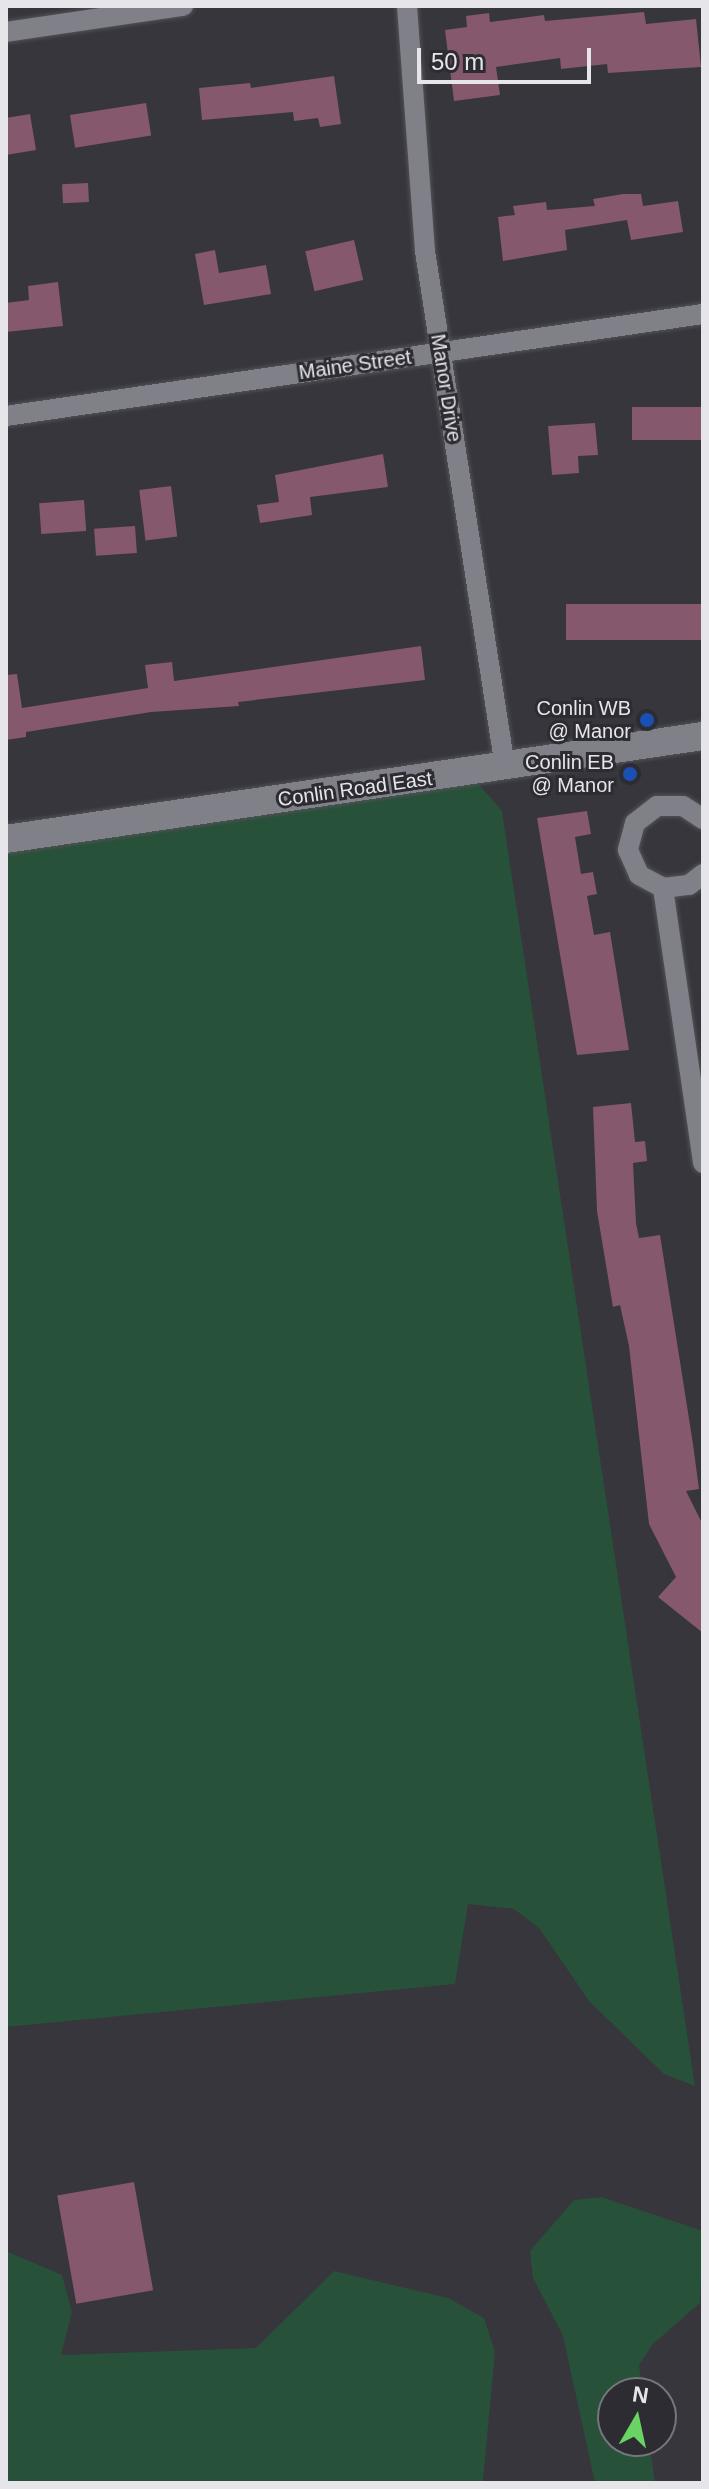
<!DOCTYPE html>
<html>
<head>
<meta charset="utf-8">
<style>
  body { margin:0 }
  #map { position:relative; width:709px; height:2489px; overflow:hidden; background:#36363c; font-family:Arial,sans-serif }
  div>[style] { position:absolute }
  .green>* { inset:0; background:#275138 }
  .building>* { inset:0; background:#85586e; transform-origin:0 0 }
  .roads { filter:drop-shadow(0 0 2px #525257) drop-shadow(0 0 2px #525257) }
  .street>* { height:20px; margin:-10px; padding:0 10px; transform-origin:10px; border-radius:10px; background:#808088 }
  .secondary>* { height:28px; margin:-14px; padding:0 14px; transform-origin:14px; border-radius:14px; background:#808088 }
  .dots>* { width:22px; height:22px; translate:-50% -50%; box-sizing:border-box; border:4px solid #2c2c32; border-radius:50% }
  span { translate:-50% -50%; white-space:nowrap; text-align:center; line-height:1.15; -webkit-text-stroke:6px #2c2c32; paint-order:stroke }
  .street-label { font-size:20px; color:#e6e6ea }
  .poi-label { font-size:20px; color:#e6e6ea }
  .right { translate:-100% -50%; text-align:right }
  .frame { position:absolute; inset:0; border:8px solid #e6e6ea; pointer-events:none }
  .north { position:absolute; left:597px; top:2377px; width:80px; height:80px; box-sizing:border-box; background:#2c2c32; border:2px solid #76767c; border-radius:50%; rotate:9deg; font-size:22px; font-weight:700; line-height:32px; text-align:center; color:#e6e6ea }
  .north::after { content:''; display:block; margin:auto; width:28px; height:36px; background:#69d464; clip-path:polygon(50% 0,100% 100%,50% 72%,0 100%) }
  .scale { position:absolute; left:417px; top:48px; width:174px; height:36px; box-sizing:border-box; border:4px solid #e6e6ea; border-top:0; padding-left:10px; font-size:24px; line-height:28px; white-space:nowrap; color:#e6e6ea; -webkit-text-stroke:6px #2c2c32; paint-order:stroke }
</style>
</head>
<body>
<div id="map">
  <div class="green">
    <div style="clip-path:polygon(470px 774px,502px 811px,695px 2086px,664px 2074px,589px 2001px,539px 1928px,514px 1909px,468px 1904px,455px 1984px,6px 2027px,6px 843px)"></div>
    <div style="clip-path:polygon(601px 2197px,703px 2231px,700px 2303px,652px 2345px,639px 2365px,643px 2393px,613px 2393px,613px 2441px,649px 2441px,655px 2483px,595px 2483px,563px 2336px,533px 2278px,530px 2251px,574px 2200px)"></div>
    <div style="clip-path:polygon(6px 2251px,62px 2275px,72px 2312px,61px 2355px,256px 2348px,334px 2271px,448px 2298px,484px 2318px,495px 2352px,483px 2480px,487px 2483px,6px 2483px)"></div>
  </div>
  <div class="building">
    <div style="clip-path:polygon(644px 12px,646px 24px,696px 19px,701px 67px,608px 73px,607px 64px,561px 69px,560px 58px,496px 67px,500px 95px,454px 101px,445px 30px,467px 27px,466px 16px,489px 13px,490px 22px,544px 15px,545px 21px)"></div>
    <div style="clip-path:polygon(334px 76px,341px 124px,320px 127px,318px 118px,294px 121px,293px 112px,202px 120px,199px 88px,250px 83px,251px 88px)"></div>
    <div style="left:146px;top:103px;width:33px;height:77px;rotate:81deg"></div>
    <div style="clip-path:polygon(30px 114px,36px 150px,6px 155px,6px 118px)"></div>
    <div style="left:88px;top:183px;width:19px;height:26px;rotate:87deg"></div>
    <div style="clip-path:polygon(623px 194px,641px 194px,643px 206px,678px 201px,683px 232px,631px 240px,627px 220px,565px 230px,567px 250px,503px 261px,498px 217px,515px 215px,513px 206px,546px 202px,547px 210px,595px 206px,593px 199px)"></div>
    <div style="left:354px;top:240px;width:41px;height:50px;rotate:77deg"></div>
    <div style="clip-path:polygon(215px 250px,219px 273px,266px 265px,271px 294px,204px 305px,195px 254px)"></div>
    <div style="clip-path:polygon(58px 282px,63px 326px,6px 332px,6px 303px,29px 300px,28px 286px)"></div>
    <div style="left:703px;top:407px;width:33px;height:71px;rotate:90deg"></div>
    <div style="clip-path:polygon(595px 423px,598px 455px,578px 456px,579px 473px,552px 475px,548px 426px)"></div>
    <div style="clip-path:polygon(383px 454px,388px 487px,310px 497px,312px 515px,260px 523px,257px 505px,279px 502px,275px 475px)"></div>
    <div style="left:171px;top:486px;width:51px;height:32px;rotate:83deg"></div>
    <div style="left:84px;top:500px;width:31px;height:45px;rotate:86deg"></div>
    <div style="left:135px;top:526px;width:27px;height:41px;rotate:86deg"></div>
    <div style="left:703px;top:604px;width:36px;height:137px;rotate:90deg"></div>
    <div style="clip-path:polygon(421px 646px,425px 680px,238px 702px,239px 706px,151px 712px,26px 732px,26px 737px,6px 740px,6px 675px,17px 674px,22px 708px,148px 688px,145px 665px,172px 662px,174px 681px)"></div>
    <div style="clip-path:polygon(587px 811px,591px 834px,575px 837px,581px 874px,593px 872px,597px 894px,587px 896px,594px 935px,610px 932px,629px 1050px,577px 1055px,537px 818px)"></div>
    <div style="clip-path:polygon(631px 1103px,635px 1142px,645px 1141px,647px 1161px,633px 1163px,636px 1223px,639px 1238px,660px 1235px,693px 1444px,699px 1489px,686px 1491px,703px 1525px,703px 1633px,658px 1597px,676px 1577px,649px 1524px,629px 1346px,620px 1305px,613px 1307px,597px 1211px,593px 1107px)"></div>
    <div style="left:134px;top:2182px;width:110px;height:78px;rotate:80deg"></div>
  </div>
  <div class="roads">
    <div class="street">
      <div style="left:407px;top:6px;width:246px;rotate:85.8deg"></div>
      <div style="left:425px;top:251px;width:522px;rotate:81.19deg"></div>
      <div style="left:6px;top:32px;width:179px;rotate:-8.4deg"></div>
      <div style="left:6px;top:416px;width:704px;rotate:-8.33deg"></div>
      <div style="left:703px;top:819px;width:24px;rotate:-147deg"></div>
      <div style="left:683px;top:806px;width:26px;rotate:180deg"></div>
      <div style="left:657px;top:806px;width:28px;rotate:142deg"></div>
      <div style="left:635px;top:823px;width:28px;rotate:105deg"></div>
      <div style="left:628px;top:850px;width:27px;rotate:66deg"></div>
      <div style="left:639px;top:875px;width:27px;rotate:28deg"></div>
      <div style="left:663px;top:888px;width:26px;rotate:-7deg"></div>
      <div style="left:689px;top:885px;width:18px;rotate:-38deg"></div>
      <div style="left:663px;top:888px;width:278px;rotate:81.7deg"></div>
    </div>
    <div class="secondary">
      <div style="left:6px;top:839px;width:705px;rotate:-8.41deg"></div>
    </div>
  </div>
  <div class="dots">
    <div style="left:647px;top:720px;background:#1a4fb4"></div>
    <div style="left:630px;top:774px;background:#1a4fb4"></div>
  </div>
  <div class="street-label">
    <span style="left:355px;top:365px;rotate:-8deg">Maine Street</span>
    <span style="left:446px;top:388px;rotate:81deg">Manor Drive</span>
    <span style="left:355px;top:789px;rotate:-8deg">Conlin Road East</span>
  </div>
  <div class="poi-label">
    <span class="right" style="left:631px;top:720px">Conlin WB<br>@ Manor</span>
    <span class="right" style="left:614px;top:774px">Conlin EB<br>@ Manor</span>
  </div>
  <div class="frame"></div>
  <div class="north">N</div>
  <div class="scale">50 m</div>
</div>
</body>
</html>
